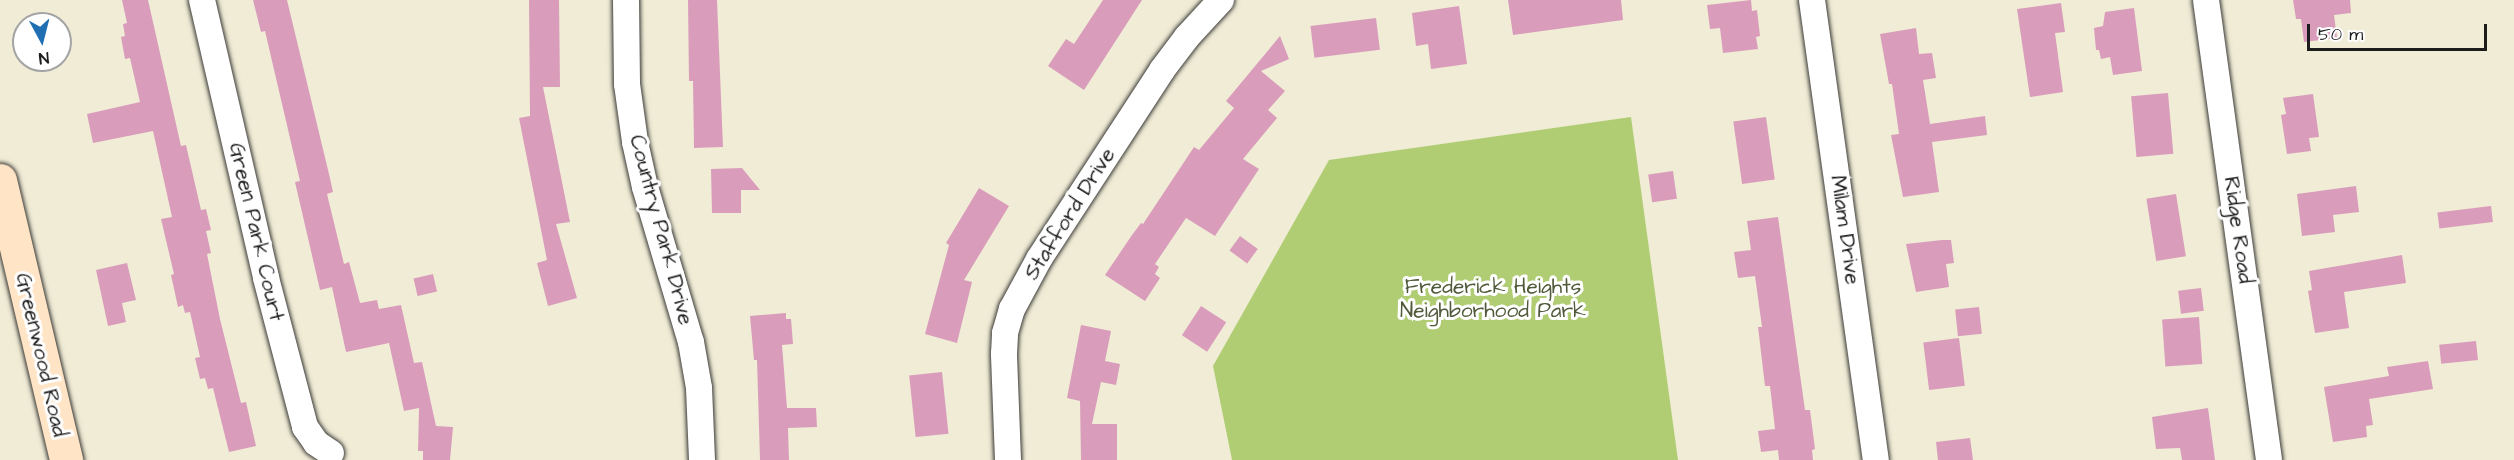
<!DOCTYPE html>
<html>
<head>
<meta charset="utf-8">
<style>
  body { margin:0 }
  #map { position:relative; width:2514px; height:460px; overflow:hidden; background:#f0ecd6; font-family:"Architects Daughter",sans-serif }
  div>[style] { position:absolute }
  .green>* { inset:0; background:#b0cd74 }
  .building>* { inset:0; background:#d99dbb; transform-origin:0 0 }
  .roads { filter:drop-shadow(0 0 2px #3c3b38) drop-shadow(0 0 2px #3c3b38) }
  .minor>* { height:26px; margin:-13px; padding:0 13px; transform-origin:13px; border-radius:13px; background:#fff }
  .secondary>* { height:33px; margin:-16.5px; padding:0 16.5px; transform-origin:16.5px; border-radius:16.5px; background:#ffe4c6 }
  span { translate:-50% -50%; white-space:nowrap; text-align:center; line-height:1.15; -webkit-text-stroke:6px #fff; paint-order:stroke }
  .street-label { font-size:21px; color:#1c1c1c }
  .park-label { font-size:21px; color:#505a3b }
  .north { position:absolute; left:12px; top:12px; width:60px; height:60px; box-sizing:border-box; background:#fff; border:2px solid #a4a4a4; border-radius:50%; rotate:173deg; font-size:16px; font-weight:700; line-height:24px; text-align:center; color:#1c1c1c }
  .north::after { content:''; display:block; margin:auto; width:21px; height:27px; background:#1f6fb2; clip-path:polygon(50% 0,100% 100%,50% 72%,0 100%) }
  .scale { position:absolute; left:2307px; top:24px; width:180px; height:27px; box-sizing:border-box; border:3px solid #1c1c1c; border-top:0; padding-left:8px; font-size:18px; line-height:21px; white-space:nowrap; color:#1c1c1c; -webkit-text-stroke:4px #fff; paint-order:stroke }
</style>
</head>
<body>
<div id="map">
  <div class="green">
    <div style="clip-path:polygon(1631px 117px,1678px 460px,1232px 460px,1213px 366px,1329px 160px)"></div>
  </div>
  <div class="building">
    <div style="clip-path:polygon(122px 0,148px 0,181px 146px,186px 145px,201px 210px,206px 209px,211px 230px,206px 231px,211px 253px,207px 254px,220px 319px,241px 403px,246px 402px,256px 446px,229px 452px,213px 388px,208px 389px,205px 378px,200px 379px,195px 358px,200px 357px,190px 312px,185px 313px,183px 305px,178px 307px,171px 275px,174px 274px,161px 219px,172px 217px,153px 131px,93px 143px,87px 114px,140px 102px,130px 58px,125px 59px,121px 37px,125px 36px,123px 24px,127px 23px)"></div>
    <div style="clip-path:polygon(253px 0,287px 0,329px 174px,333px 192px,327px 194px,344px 264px,349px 262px,360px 303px,377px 300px,379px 309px,401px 305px,414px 363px,422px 362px,436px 426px,453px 427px,450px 460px,423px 460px,423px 451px,418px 451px,419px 408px,404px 411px,389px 343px,346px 352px,332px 287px,320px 290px,295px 182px,300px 181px,265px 31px,261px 32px)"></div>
    <div style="clip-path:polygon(529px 0,559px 0,560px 87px,543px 87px,570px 222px,556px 224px,577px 298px,548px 306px,537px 263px,547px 260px,519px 118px,530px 116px)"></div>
    <div style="clip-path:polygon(688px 0,717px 0,723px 147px,694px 148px,693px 81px,689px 81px)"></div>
    <div style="clip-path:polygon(1103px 0,1142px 0,1084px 90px,1048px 66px,1066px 39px,1074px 44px)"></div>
    <div style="clip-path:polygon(1508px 0,1621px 0,1623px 20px,1513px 35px)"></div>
    <div style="clip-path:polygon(1751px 0,1752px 11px,1757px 10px,1760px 36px,1756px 37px,1758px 49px,1723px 53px,1720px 28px,1710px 29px,1707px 5px)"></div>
    <div style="clip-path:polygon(2293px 0,2350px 0,2351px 13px,2334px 15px,2337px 38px,2304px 42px,2301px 19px,2296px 19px)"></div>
    <div style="clip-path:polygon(2061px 3px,2065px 32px,2055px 33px,2063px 92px,2030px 97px,2017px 9px)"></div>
    <div style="clip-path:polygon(1459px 6px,1467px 64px,1431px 69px,1428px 44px,1416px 46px,1412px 13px)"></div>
    <div style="clip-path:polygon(2134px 8px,2142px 71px,2113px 75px,2110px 57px,2101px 59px,2099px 50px,2096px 50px,2094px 28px,2103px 26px,2105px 12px)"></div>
    <div style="left:1376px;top:18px;width:32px;height:66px;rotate:83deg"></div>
    <div style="clip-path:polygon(1916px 28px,1919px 54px,1932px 53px,1936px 78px,1923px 80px,1930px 124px,1985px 116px,1987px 135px,1932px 142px,1939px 192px,1903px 197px,1891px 135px,1899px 134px,1892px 84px,1889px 84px,1880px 34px)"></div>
    <div style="clip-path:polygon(1280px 36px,1289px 59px,1261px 71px,1285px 91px,1268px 110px,1277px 118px,1243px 159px,1259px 169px,1215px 236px,1186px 218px,1155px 264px,1159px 267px,1155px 274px,1160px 278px,1145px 301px,1105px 275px,1132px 235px,1141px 223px,1143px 224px,1194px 147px,1199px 150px,1234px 108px,1226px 101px)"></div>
    <div style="left:2168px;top:93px;width:61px;height:37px;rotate:85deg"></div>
    <div style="clip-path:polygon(2313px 94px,2319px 137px,2309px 138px,2311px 151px,2287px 154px,2281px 115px,2286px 114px,2283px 98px)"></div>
    <div style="left:1766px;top:117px;width:63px;height:33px;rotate:82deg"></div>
    <div style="clip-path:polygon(742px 168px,760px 190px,741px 190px,741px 213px,712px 213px,711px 169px)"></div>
    <div style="left:1673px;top:171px;width:28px;height:25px;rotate:82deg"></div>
    <div style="clip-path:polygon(2356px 186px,2359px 212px,2333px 215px,2335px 232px,2302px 236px,2297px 194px)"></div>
    <div style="clip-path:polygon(979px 188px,1009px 206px,964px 280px,972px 282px,957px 343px,925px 334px,949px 245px,946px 243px)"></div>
    <div style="left:2176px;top:194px;width:63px;height:30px;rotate:81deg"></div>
    <div style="left:2491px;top:206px;width:16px;height:54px;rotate:83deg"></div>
    <div style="clip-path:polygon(1778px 217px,1805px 410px,1810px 410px,1815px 449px,1812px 450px,1813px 460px,1779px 460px,1778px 450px,1761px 452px,1758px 431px,1775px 429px,1770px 386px,1765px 386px,1758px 327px,1762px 327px,1755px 276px,1738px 278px,1734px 252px,1751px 250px,1747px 221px)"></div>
    <div style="left:1240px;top:236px;width:22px;height:18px;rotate:36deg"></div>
    <div style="clip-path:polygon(1942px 240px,1951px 240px,1954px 263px,1946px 264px,1949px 287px,1916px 292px,1906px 244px)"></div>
    <div style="clip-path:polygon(2402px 255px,2406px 283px,2344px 292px,2349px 328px,2315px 333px,2308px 291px,2312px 290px,2309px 271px)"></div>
    <div style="clip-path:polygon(127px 263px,136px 300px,122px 303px,126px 322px,108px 326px,96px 270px)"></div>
    <div style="left:433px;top:274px;width:18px;height:20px;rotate:77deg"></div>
    <div style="left:2201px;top:288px;width:23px;height:23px;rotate:83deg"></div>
    <div style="left:1201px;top:306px;width:30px;height:35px;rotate:33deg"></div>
    <div style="left:1979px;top:307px;width:27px;height:24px;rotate:84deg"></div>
    <div style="clip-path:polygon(786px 313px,786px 319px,791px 319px,793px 344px,782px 345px,787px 408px,816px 408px,817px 427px,788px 428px,789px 460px,760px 460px,757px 360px,754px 360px,750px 316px)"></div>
    <div style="left:2199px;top:317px;width:47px;height:37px;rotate:86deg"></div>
    <div style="clip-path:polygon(1081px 325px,1111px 331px,1105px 361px,1120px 364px,1116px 385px,1101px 382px,1092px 424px,1117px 424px,1117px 460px,1081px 460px,1080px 401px,1067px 398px)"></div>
    <div style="left:1959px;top:338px;width:48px;height:36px;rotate:83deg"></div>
    <div style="left:2476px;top:341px;width:19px;height:37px;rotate:84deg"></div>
    <div style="clip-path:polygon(2428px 361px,2433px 389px,2369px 399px,2373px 425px,2366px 426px,2367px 437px,2333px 442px,2324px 387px,2389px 376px,2387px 367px)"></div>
    <div style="left:942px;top:372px;width:62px;height:33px;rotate:84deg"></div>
    <div style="clip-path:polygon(2208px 408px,2215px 460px,2182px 460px,2180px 448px,2156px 449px,2152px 417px)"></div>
    <div style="clip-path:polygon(1970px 438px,1973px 460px,1938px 460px,1936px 442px)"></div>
  </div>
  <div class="roads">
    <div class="minor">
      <div style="left:202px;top:0;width:285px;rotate:77deg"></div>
      <div style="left:266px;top:278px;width:154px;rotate:75.3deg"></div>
      <div style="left:305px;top:427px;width:19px;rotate:55deg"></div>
      <div style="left:316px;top:443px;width:18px;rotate:34deg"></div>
      <div style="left:626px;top:0;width:84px;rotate:89.3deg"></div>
      <div style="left:627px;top:84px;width:59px;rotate:82.1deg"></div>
      <div style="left:635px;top:142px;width:46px;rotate:77.5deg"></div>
      <div style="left:645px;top:187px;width:162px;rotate:73.5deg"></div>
      <div style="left:691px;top:342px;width:47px;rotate:80.1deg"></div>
      <div style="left:699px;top:388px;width:72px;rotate:87.6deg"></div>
      <div style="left:1812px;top:0;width:464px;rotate:82.1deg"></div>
      <div style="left:2206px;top:0;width:464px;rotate:82.2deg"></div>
      <div style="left:1008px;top:460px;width:106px;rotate:-92.2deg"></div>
      <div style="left:1004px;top:354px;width:21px;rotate:-87deg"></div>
      <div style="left:1005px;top:333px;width:25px;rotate:-74deg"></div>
      <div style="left:1012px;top:309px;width:57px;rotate:-61.6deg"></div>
      <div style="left:1039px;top:259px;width:225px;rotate:-56.9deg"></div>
      <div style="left:1162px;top:70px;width:41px;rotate:-52.9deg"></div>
      <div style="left:1187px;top:37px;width:50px;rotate:-47.4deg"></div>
    </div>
    <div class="secondary">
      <div style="left:0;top:180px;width:288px;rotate:76.7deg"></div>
    </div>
  </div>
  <div class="street-label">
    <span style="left:1070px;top:214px;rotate:-58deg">Stafford Drive</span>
    <span style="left:661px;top:230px;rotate:75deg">Country Park Drive</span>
    <span style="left:1845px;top:230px;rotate:82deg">Milam Drive</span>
    <span style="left:2238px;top:230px;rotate:82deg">Ridge Road</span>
    <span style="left:256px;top:232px;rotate:77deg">Green Park Court</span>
    <span style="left:41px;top:355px;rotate:77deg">Greenwood Road</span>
  </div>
  <div class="park-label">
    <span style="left:1493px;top:299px">Frederick Heights<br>Neighborhood Park</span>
  </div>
  <div class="north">N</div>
  <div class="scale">50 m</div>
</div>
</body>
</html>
